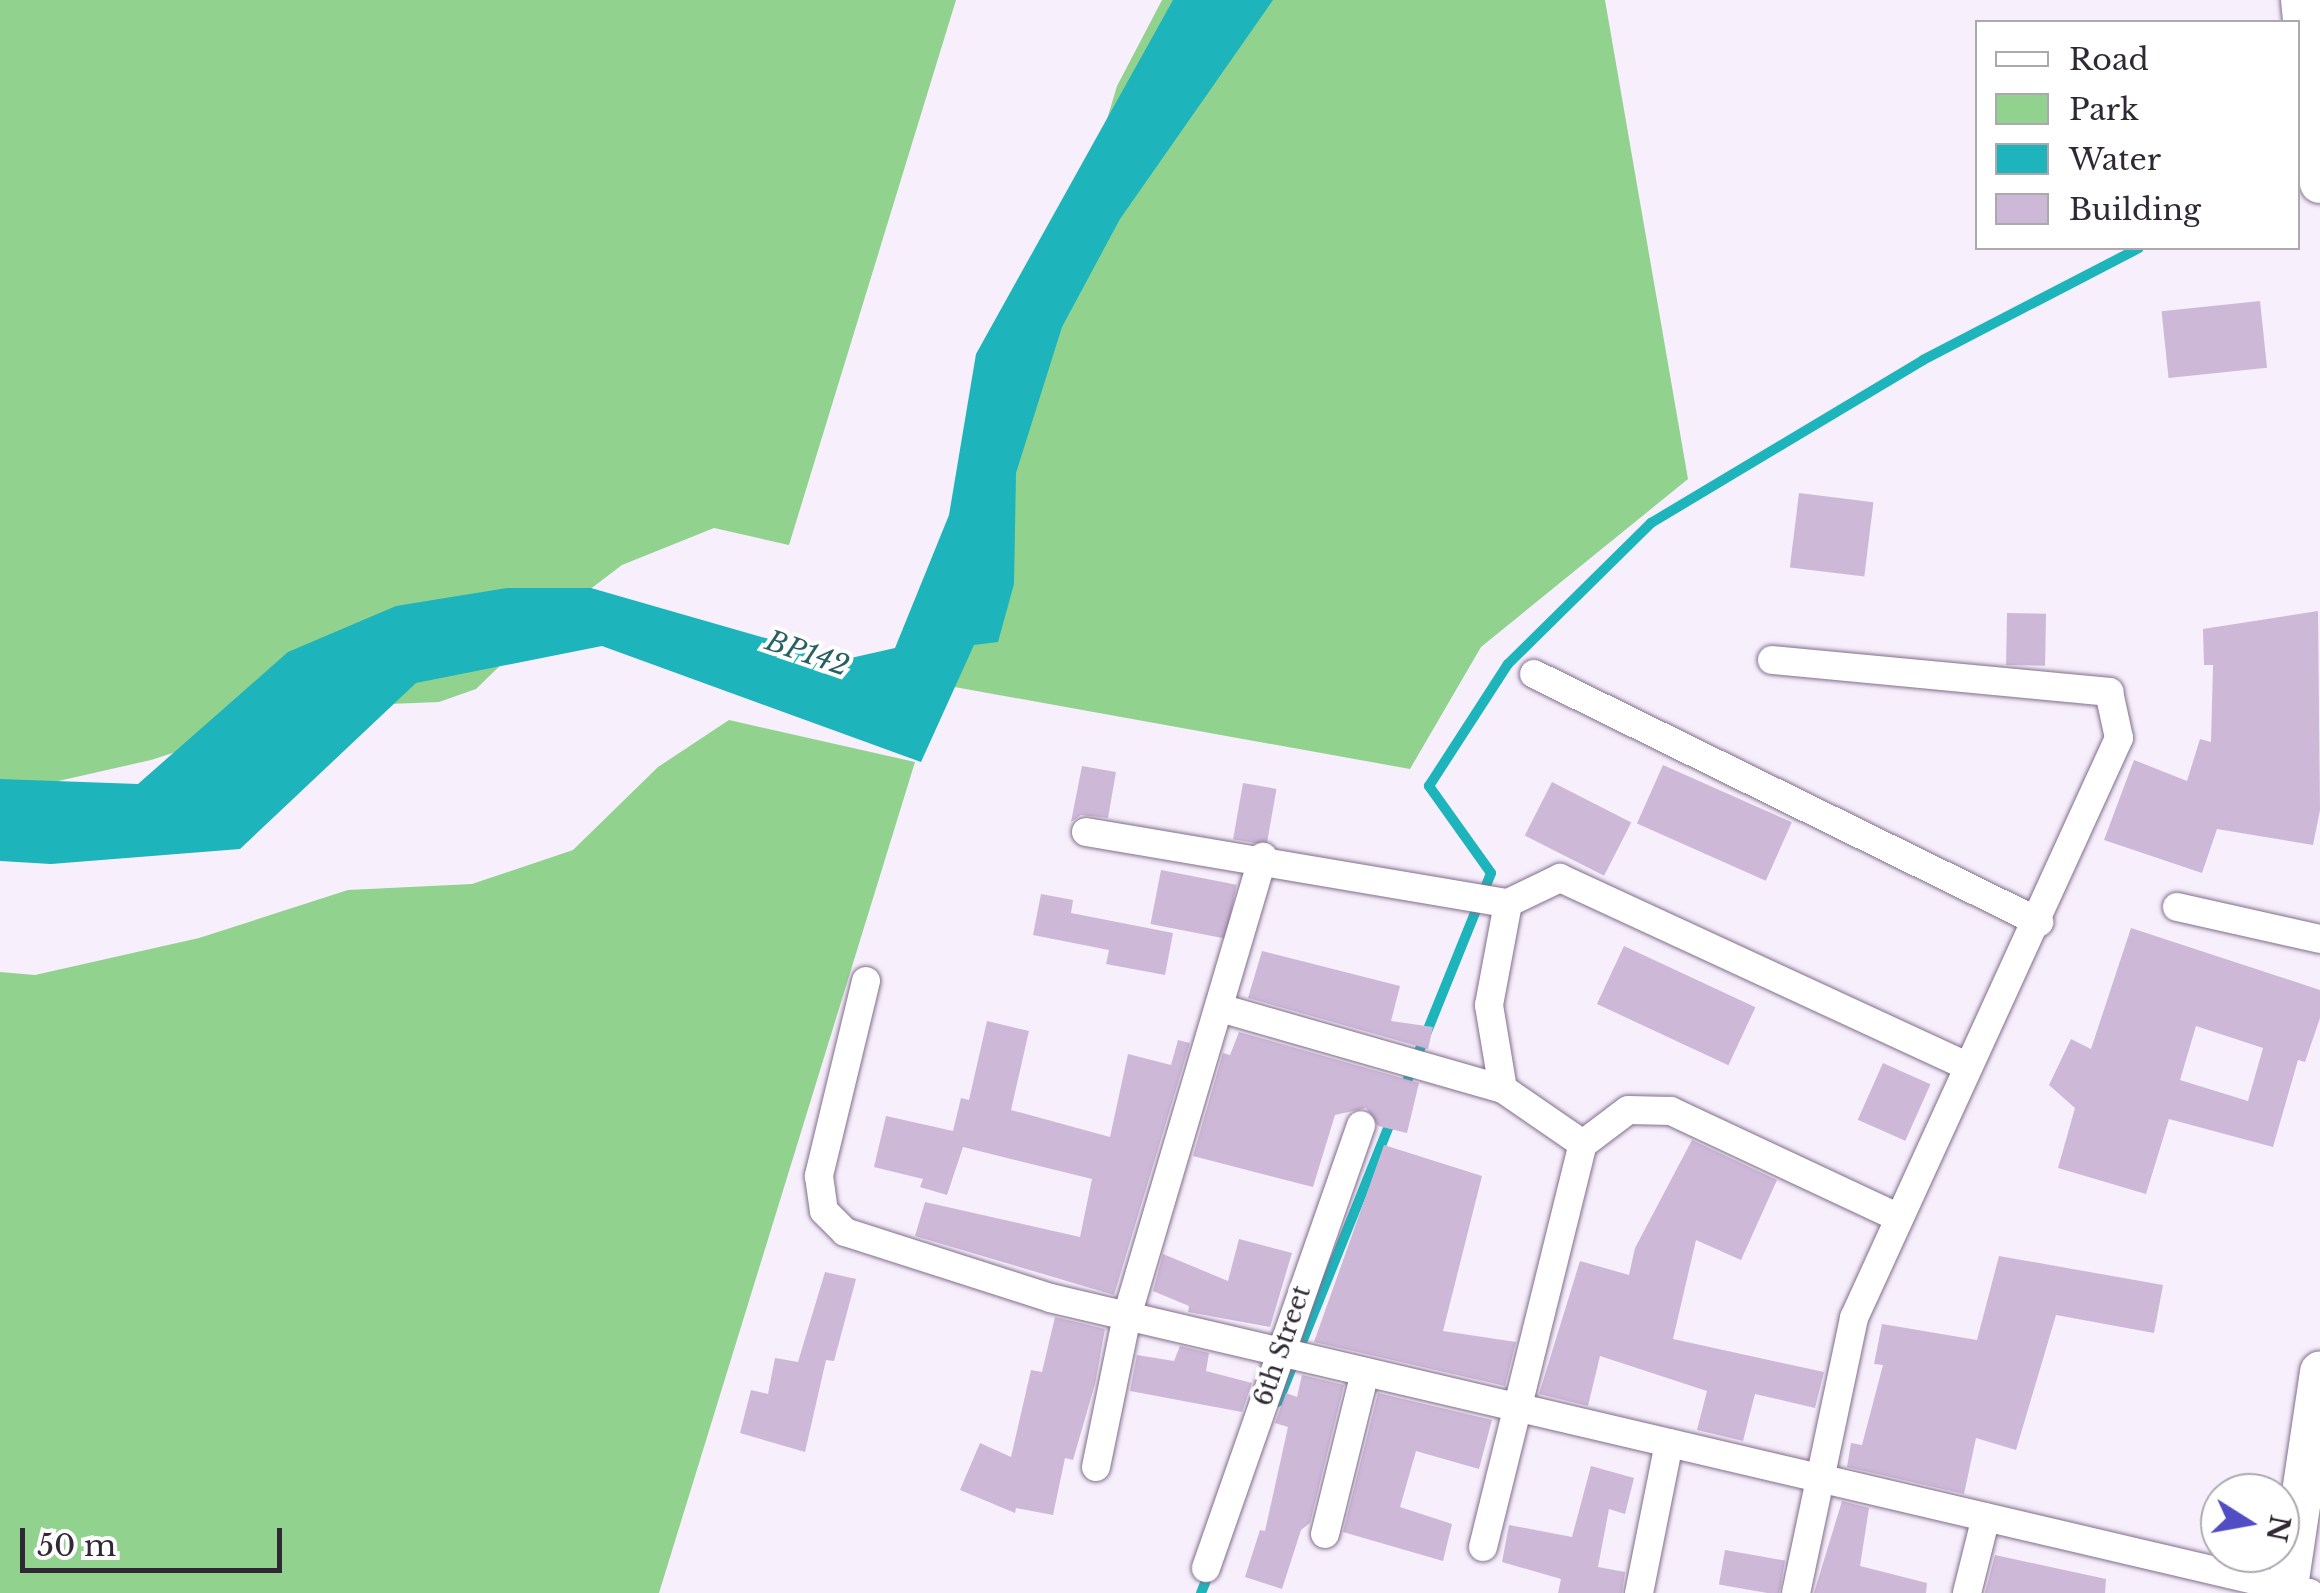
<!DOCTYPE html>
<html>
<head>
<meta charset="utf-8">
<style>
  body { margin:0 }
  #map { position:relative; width:2320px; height:1593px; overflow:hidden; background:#f7effc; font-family:"Libre Baskerville",serif }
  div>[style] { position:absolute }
  .green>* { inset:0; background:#92d28f }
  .water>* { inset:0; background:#1db4bb }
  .stream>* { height:10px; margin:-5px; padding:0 5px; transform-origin:5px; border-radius:5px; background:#1db4bb }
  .building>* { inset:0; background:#cdb8d8; transform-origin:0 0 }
  .roads { filter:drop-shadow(0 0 2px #816e8b) drop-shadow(0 0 2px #816e8b) }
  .street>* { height:28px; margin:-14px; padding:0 14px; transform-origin:14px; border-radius:14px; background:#fff }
  .secondary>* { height:40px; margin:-20px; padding:0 20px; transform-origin:20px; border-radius:20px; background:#fff }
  span { translate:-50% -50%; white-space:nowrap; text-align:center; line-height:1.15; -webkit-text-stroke:8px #fff; paint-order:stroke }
  .street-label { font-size:25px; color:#302834 }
  .water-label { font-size:28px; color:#296063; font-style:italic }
  .legend { position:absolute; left:1975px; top:20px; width:325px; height:230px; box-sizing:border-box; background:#fff; border:2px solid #aca9ae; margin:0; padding:12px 18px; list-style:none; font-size:30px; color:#302834 }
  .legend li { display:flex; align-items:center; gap:20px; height:50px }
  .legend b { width:50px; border:2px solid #aca9ae }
  .north { position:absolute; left:2200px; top:1473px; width:100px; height:100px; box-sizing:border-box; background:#fff; border:2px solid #aca9ae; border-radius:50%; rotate:101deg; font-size:28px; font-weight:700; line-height:40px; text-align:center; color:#302834 }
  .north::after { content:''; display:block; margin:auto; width:35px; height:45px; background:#514dc4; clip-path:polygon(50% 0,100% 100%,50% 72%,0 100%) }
  .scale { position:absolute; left:20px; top:1528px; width:262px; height:45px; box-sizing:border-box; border:5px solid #302834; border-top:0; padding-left:12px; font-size:30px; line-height:35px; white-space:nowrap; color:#302834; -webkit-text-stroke:8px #fff; paint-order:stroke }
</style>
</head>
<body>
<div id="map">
  <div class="green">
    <div style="clip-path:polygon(0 0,956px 0,789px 545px,714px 528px,622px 565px,539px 628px,476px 689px,439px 702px,316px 707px,151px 760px,23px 789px,0 787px)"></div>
    <div style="clip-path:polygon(1162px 0,1605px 0,1688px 479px,1481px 647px,1410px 769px,938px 684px,1117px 86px)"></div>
    <div style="clip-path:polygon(729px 720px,915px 762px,659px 1593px,0 1593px,0 972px,35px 975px,199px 938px,348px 890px,472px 884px,573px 850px,658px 767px)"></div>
  </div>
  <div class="water">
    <div style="clip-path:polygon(1173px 0,1273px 0,1120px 219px,1062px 327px,1016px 473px,1014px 584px,998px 642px,974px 645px,921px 762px,602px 646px,416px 683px,240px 849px,51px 864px,0 861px,0 779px,138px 784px,288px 652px,396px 606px,507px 588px,591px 588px,842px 660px,895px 648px,949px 515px,976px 354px)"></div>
  </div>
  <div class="stream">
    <div style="left:1403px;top:1091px;width:235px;rotate:-68deg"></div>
    <div style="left:1491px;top:873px;width:107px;rotate:-125.5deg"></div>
    <div style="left:1429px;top:786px;width:145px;rotate:-57.1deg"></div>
    <div style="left:1508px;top:664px;width:201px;rotate:-44.6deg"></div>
    <div style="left:1651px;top:523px;width:317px;rotate:-30.9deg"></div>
    <div style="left:1923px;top:360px;width:243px;rotate:-27.4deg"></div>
    <div style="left:1278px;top:1402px;width:308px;rotate:-68.1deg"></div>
    <div style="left:1201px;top:1593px;width:24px;rotate:-68deg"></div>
  </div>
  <div class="building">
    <div style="left:2260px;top:301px;width:67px;height:99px;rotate:84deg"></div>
    <div style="left:1799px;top:493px;width:75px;height:75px;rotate:7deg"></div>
    <div style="clip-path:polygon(2318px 611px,2320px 810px,2313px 845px,2217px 829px,2202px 873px,2104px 840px,2134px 760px,2187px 781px,2200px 739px,2211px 742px,2213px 665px,2204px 665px,2203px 629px)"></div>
    <div style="left:2007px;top:613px;width:39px;height:52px;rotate:1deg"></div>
    <div style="left:1663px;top:765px;width:141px;height:64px;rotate:24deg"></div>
    <div style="clip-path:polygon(1082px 766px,1116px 772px,1108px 818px,1081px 815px,1071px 822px)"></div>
    <div style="left:1552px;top:782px;width:89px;height:60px;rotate:27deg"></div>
    <div style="left:1243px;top:783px;width:34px;height:57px;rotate:10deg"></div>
    <div style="left:1161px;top:870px;width:77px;height:55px;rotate:11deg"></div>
    <div style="clip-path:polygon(1041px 894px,1073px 900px,1071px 913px,1173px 933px,1165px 975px,1106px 964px,1109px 950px,1033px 935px)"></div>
    <div style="clip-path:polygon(evenodd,2131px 928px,2320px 990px,2320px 1018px,2305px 1062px,2298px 1060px,2273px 1147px,2169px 1119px,2146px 1194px,2058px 1168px,2075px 1108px,2049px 1085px,2071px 1039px,2091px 1049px,2131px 928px,2196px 1026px,2263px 1048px,2248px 1101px,2180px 1080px,2196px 1026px)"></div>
    <div style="left:1624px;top:946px;width:145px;height:64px;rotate:25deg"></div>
    <div style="clip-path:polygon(1262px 951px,1400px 986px,1391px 1021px,1433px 1027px,1428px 1049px,1248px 998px)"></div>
    <div style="clip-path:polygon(987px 1021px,1029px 1031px,1011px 1110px,1110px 1137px,1128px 1054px,1171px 1065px,1178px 1040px,1190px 1043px,1114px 1295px,915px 1236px,925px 1202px,1080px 1237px,1092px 1179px,963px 1147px,947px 1195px,920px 1187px,923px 1179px,874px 1167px,886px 1116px,953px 1131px,961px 1098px,969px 1100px)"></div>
    <div style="clip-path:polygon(1239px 1032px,1419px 1083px,1407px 1133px,1378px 1126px,1366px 1108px,1335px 1115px,1313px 1187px,1193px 1156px,1223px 1053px,1230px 1055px)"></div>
    <div style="left:1883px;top:1063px;width:52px;height:62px;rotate:24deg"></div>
    <div style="clip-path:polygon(1692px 1140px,1777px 1180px,1741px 1260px,1696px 1240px,1673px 1339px,1824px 1372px,1815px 1408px,1755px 1394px,1743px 1441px,1697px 1430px,1707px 1391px,1600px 1356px,1588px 1406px,1539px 1394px,1580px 1261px,1629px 1275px,1635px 1248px)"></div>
    <div style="clip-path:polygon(1384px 1145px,1482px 1176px,1443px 1331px,1516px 1342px,1505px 1386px,1314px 1342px)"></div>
    <div style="clip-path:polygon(1239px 1239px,1292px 1253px,1270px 1327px,1188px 1312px,1189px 1306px,1153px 1291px,1163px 1254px,1228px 1281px)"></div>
    <div style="clip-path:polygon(1999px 1256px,2163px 1285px,2154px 1333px,2056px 1315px,2016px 1450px,1976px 1438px,1964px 1494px,1847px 1467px,1851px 1443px,1862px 1445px,1883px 1365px,1874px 1364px,1882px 1324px,1977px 1340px)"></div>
    <div style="clip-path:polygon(825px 1272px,856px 1279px,834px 1361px,826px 1360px,805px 1452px,740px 1433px,751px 1390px,768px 1394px,775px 1358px,798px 1362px)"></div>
    <div style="clip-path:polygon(1055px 1317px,1105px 1329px,1095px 1384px,1073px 1460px,1065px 1458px,1053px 1515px,1016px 1508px,1015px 1513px,960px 1490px,980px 1443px,1011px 1457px,1031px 1370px,1042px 1372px)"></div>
    <div style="clip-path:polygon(1180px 1346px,1209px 1353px,1206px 1371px,1252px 1383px,1242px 1412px,1130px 1391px,1137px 1355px,1174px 1361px)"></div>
    <div style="clip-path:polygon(1302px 1375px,1344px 1385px,1310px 1523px,1301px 1530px,1282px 1589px,1245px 1577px,1260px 1530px,1265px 1531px,1288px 1427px,1275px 1423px,1286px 1393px,1297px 1397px)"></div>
    <div style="clip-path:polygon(1378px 1393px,1492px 1420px,1479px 1469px,1416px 1451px,1400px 1507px,1452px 1524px,1443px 1561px,1343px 1532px)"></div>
    <div style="clip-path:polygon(1591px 1466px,1634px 1478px,1625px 1514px,1609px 1509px,1598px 1567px,1625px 1572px,1622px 1593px,1558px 1593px,1561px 1579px,1502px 1562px,1509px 1525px,1572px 1537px)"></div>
    <div style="clip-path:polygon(1842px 1501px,1869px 1508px,1860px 1566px,1927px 1583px,1926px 1593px,1814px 1593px)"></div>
    <div style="left:1725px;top:1550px;width:61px;height:35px;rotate:10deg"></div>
    <div style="clip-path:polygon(1995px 1555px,2106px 1579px,2105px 1593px,1985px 1593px)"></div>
  </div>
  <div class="roads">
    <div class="street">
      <div style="left:1772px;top:660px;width:339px;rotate:5.4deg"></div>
      <div style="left:2109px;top:692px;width:47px;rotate:77.7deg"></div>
      <div style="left:2119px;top:738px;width:638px;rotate:114.56deg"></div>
      <div style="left:1854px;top:1318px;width:281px;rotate:101.9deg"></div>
      <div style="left:1534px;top:674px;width:563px;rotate:26.16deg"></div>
      <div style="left:1086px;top:832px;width:428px;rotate:9.6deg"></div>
      <div style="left:1508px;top:903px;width:58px;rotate:-25.7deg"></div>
      <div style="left:1560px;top:878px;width:447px;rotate:24.8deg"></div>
      <div style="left:2177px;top:907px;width:147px;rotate:12.6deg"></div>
      <div style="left:866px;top:981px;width:201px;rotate:103.6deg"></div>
      <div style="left:819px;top:1176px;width:35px;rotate:82deg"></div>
      <div style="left:824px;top:1211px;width:30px;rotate:45deg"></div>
      <div style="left:845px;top:1232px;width:215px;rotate:17.8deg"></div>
      <div style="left:1050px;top:1298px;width:1294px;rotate:13.18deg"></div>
      <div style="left:1220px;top:1008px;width:294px;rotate:16deg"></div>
      <div style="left:1503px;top:1089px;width:97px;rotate:34.5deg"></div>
      <div style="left:1583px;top:1144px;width:56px;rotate:-37.1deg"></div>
      <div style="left:1628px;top:1110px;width:43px;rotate:1.3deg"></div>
      <div style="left:1671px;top:1111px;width:252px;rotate:25.1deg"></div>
      <div style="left:1503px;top:1089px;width:85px;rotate:-99.5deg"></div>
      <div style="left:1489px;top:1005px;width:104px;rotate:-79.4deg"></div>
      <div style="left:1096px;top:1467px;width:154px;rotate:-78.4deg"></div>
      <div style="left:1127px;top:1316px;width:479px;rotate:-73.5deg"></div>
      <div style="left:1325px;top:1534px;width:167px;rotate:-76.1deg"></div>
      <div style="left:1483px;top:1547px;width:415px;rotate:-76.1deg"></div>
      <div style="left:1206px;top:1568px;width:469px;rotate:-70.7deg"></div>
      <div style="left:1639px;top:1593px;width:153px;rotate:-78.7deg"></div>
      <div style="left:1967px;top:1593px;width:78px;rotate:-76deg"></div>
    </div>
    <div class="secondary">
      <div style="left:2301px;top:0;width:184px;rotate:84.1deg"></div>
      <div style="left:2287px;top:1593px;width:224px;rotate:-81.5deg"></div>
    </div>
  </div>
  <div class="street-label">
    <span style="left:1283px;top:1346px;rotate:-71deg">6th Street</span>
  </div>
  <div class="water-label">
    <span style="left:807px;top:654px;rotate:19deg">BP142</span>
  </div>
  <ul class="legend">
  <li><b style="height:12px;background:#fff"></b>Road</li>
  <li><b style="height:28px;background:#92d28f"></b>Park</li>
  <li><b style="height:28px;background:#1db4bb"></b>Water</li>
  <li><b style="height:28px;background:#cdb8d8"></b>Building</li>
  </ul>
  <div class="north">N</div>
  <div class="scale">50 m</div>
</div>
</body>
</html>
